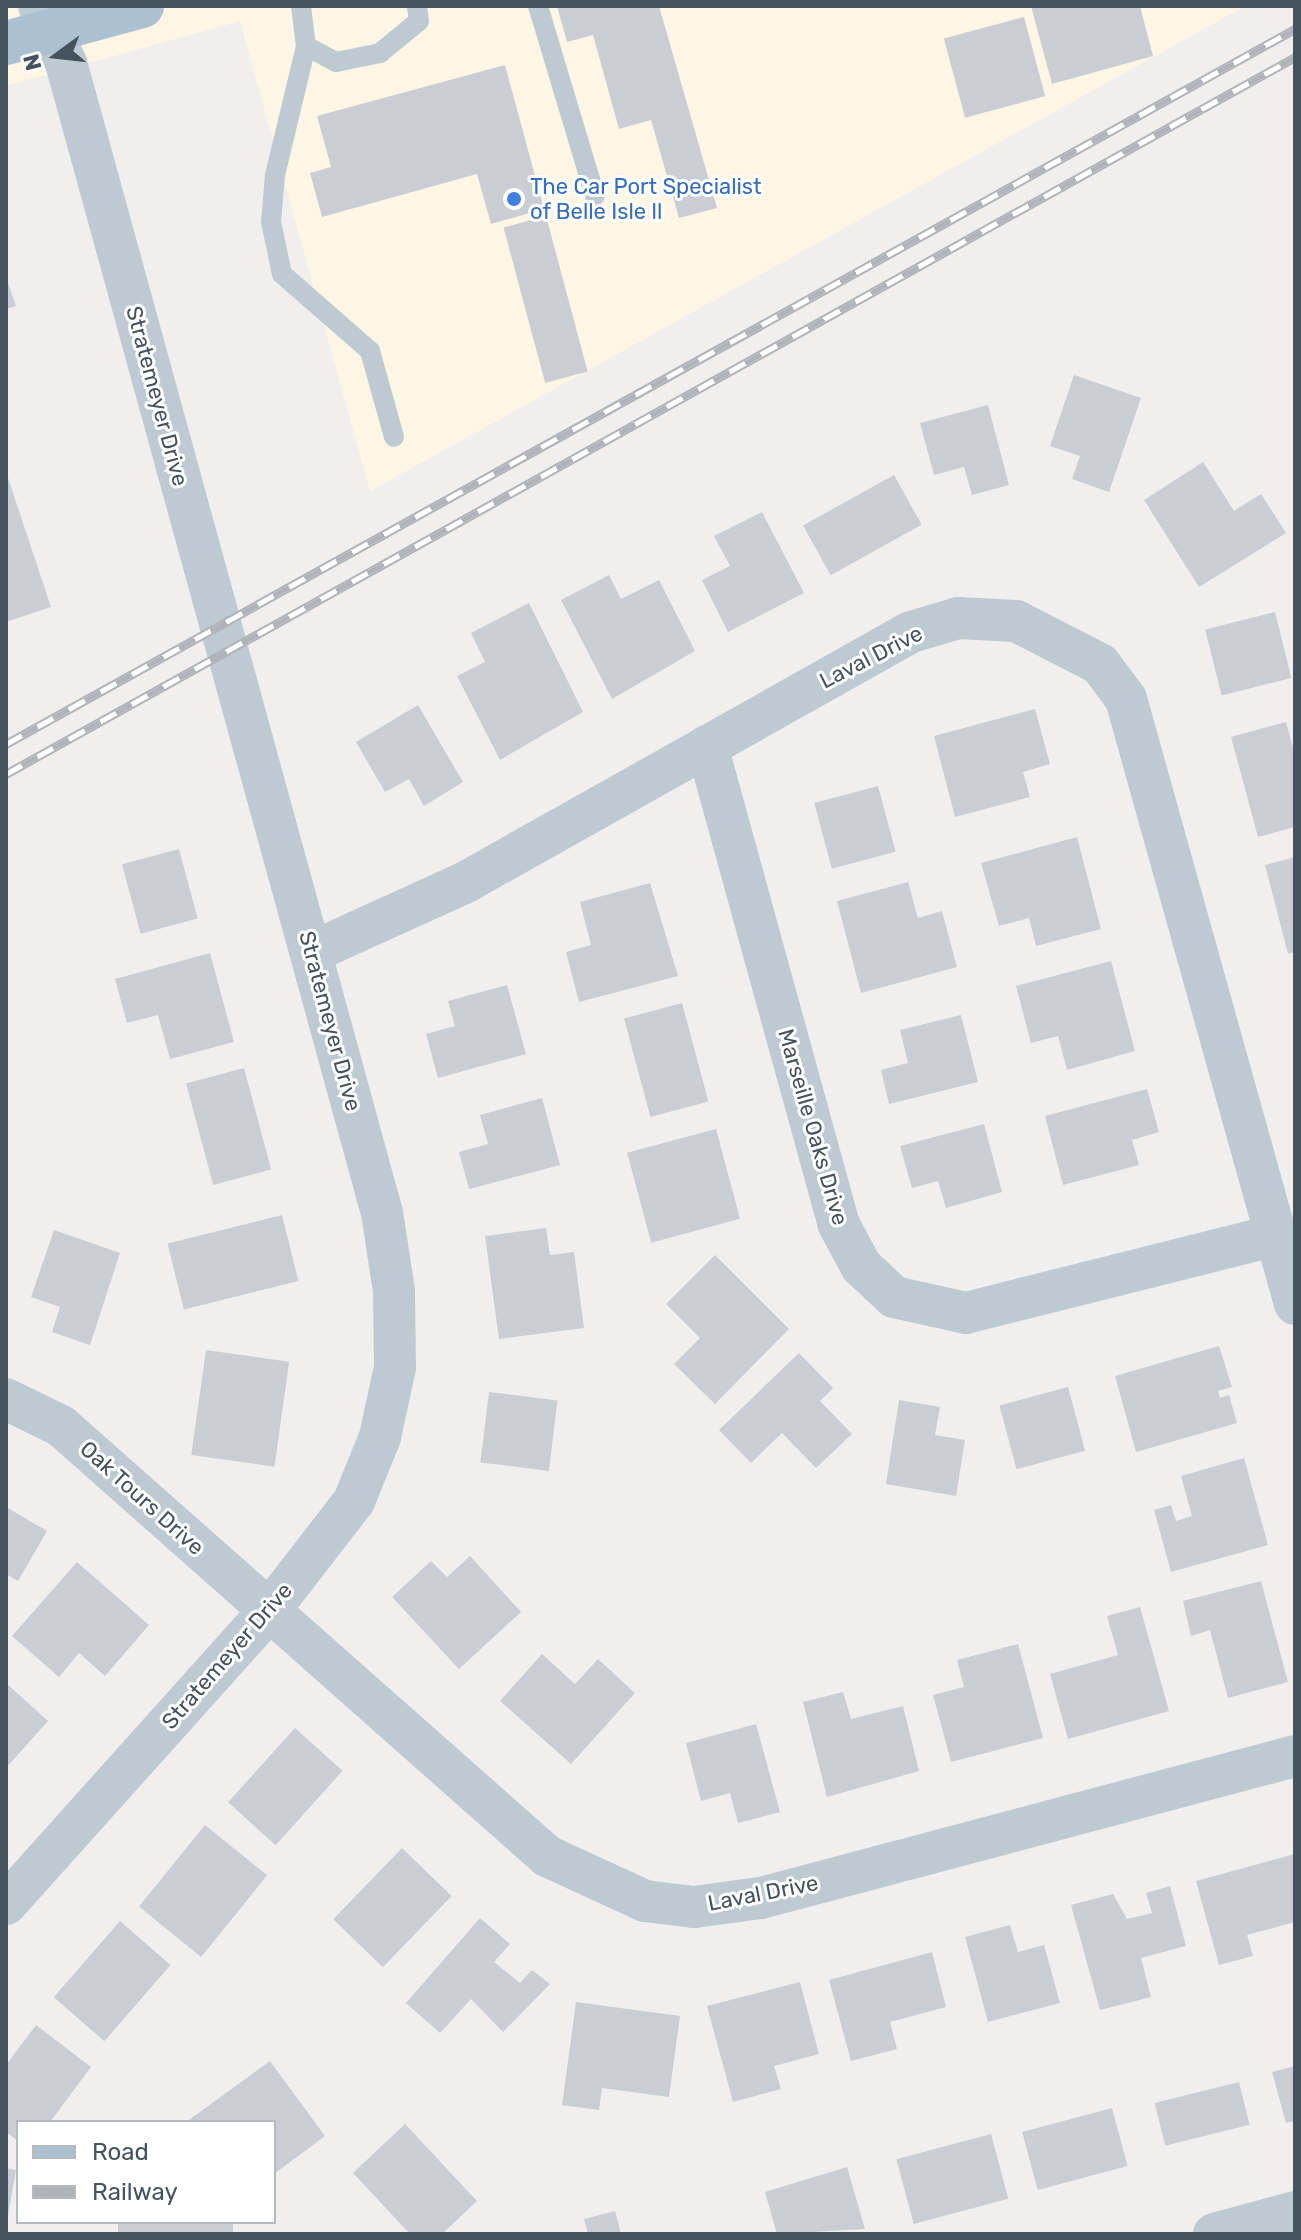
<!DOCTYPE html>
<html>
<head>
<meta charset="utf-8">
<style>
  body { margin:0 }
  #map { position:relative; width:1301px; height:2240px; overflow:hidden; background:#f1eeee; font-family:Rubik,sans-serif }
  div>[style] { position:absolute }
  .commercial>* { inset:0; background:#fef6e5 }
  .building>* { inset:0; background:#caced4; transform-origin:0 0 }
  .lane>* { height:20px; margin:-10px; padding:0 10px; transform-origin:10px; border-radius:10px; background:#bdcad2 }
  .street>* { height:42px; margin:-21px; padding:0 21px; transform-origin:21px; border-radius:21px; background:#bdcad2 }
  .primary>* { height:44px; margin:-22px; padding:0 22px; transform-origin:22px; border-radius:22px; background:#abc0d1 }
  .rail>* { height:9px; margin-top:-4.5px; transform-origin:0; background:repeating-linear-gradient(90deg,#fff 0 18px,#b0b4ba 0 36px); box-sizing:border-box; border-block:2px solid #b0b4ba }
  .dots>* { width:22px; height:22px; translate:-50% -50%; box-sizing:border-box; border:4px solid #fff; border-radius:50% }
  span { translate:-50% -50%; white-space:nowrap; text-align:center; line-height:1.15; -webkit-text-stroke:6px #fff; paint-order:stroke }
  .shop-label { font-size:22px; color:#366cbe }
  .left { translate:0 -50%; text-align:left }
  .street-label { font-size:22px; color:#44535e }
  .frame { position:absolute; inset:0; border:8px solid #44535e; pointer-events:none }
  .legend { position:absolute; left:16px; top:2120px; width:260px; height:104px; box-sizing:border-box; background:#fff; border:2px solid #b4babf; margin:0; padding:10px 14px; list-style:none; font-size:24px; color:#44535e }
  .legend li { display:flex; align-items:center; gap:16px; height:40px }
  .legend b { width:40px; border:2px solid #b4babf }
  .north { position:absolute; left:16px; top:16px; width:80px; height:80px; -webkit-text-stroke:6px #fff; paint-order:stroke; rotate:255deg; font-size:22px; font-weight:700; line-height:32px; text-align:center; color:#44535e }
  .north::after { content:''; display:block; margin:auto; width:28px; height:36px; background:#44535e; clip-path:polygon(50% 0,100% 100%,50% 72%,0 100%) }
</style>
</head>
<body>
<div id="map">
  <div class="commercial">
    <div style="clip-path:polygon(6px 6px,1245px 6px,370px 491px,240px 21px,6px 86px)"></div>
  </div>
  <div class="building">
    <div style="clip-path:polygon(557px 6px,659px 6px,717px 208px,679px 218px,651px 120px,619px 129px,593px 35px,567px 42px)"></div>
    <div style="clip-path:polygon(1031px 6px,1140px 6px,1153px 56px,1052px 84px)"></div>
    <div style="left:1024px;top:17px;width:82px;height:83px;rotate:75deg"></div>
    <div style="clip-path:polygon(505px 65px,544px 209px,491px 224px,477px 174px,322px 217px,310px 173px,331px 167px,317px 116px)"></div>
    <div style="left:546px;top:216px;width:161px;height:44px;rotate:75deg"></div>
    <div style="clip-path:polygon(6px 277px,16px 306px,6px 309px)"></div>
    <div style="clip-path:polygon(1074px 375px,1141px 398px,1109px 492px,1072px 479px,1080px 456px,1050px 446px)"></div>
    <div style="clip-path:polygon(988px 405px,1009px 485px,972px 495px,964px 467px,934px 475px,920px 423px)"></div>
    <div style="clip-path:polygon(1203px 462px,1234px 511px,1261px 494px,1286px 533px,1199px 587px,1144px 500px)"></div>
    <div style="clip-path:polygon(6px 472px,51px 607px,6px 622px)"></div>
    <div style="left:894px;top:475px;width:57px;height:104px;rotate:61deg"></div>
    <div style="clip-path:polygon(762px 512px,804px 593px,728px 632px,702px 580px,730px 566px,714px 536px)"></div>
    <div style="clip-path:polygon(609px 575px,621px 599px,659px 580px,695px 651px,612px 699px,561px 600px)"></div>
    <div style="clip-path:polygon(529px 603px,583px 712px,500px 760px,457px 676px,485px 662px,471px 633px)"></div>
    <div style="left:1275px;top:612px;width:68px;height:72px;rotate:76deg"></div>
    <div style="clip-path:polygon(418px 705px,463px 782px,424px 806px,409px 779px,385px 792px,356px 742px)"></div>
    <div style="clip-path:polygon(1035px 709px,1050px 764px,1023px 772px,1030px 797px,955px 817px,934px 736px)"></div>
    <div style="clip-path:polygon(1286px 722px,1295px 755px,1295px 827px,1258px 837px,1231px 737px)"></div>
    <div style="left:878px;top:786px;width:68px;height:66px;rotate:75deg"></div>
    <div style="clip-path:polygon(1077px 837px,1101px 929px,1036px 946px,1029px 918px,999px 926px,981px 863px)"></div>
    <div style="left:179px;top:849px;width:72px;height:59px;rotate:75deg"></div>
    <div style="clip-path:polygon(1295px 857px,1295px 952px,1288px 954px,1265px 865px)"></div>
    <div style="clip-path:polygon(908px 882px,918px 918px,942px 911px,957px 967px,861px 993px,837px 901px)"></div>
    <div style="clip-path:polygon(650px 883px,678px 976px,579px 1002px,566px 952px,591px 945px,580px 902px)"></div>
    <div style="clip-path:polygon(210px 953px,234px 1042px,170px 1059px,158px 1015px,127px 1023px,115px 979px)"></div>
    <div style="clip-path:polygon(1111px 961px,1135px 1051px,1067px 1070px,1058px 1036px,1031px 1043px,1016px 986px)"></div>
    <div style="clip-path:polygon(507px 985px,526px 1054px,438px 1078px,426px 1034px,455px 1026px,448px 1001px)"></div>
    <div style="left:682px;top:1003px;width:102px;height:60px;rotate:75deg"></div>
    <div style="clip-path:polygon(961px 1015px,978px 1082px,889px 1104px,881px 1070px,908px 1063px,900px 1030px)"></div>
    <div style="left:244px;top:1068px;width:105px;height:60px;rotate:75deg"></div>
    <div style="clip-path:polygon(1147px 1089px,1159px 1132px,1132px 1140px,1139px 1165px,1063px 1185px,1045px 1116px)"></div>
    <div style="clip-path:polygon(542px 1098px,560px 1165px,469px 1189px,459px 1152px,488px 1144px,480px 1115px)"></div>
    <div style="clip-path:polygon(984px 1124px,1002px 1192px,946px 1208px,938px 1181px,912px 1188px,900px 1146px)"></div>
    <div style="left:716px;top:1129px;width:93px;height:92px;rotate:75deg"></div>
    <div style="left:282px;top:1215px;width:68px;height:118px;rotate:76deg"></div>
    <div style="clip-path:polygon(546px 1228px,550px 1255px,574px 1252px,584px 1328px,499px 1339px,485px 1236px)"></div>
    <div style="clip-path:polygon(54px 1230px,120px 1253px,90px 1345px,52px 1332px,60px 1307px,31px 1297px)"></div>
    <div style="clip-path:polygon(715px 1255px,789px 1329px,715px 1404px,674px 1364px,700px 1338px,666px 1304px)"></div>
    <div style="clip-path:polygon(1219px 1346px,1232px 1387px,1218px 1391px,1220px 1398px,1229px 1395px,1237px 1423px,1136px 1452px,1115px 1376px)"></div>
    <div style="left:206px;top:1350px;width:84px;height:106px;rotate:8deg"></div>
    <div style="clip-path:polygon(799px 1353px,833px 1388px,820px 1401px,852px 1434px,816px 1468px,782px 1433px,751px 1463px,719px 1430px)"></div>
    <div style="left:1068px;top:1387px;width:66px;height:71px;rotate:75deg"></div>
    <div style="left:489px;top:1392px;width:69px;height:71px;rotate:7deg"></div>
    <div style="clip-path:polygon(899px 1400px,940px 1407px,935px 1435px,965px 1440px,956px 1496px,886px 1484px)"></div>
    <div style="clip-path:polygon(1244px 1458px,1268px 1545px,1171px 1572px,1154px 1510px,1171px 1505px,1176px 1521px,1192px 1516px,1181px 1476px)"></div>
    <div style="clip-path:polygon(6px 1507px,47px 1531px,18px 1581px,6px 1574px)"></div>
    <div style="clip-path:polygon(470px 1556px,521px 1612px,459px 1669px,392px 1597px,431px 1561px,447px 1577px)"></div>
    <div style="clip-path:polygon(77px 1562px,149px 1625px,105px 1676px,79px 1653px,59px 1677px,12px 1636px)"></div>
    <div style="clip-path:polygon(1261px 1581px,1288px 1682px,1228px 1698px,1210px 1630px,1191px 1636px,1183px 1601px)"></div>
    <div style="clip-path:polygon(1140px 1607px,1169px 1711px,1068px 1739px,1050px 1674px,1118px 1655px,1107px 1616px)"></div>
    <div style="clip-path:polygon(1018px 1644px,1043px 1738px,951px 1762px,933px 1695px,964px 1687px,957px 1660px)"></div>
    <div style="clip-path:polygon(542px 1654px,575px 1684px,598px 1659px,635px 1693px,571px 1764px,500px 1701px)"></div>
    <div style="clip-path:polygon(6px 1683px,48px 1721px,6px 1768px)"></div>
    <div style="clip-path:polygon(843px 1692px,851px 1719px,903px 1706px,919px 1771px,827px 1797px,803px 1702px)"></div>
    <div style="clip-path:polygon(756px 1724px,780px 1812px,738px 1823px,730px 1793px,701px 1801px,686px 1743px)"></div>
    <div style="left:295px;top:1728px;width:64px;height:100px;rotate:42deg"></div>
    <div style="left:205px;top:1825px;width:80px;height:105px;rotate:39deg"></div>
    <div style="left:402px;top:1848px;width:69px;height:99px;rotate:44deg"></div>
    <div style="clip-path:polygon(1295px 1854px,1295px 1922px,1247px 1935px,1253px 1956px,1219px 1965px,1196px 1881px)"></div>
    <div style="clip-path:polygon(1170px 1886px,1186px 1946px,1141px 1958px,1151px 1997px,1100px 2010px,1071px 1905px,1113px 1894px,1127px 1919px,1152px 1913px,1146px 1893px)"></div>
    <div style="clip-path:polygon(480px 1918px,510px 1944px,494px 1962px,520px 1983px,532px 1970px,550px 1984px,503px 2032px,471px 1999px,440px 2033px,406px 2003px)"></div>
    <div style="left:120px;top:1921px;width:67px;height:101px;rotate:41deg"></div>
    <div style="clip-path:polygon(1010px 1925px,1018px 1952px,1044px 1945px,1060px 2003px,988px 2022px,965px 1937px)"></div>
    <div style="clip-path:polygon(932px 1952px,946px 2007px,890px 2022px,897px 2049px,851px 2061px,829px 1980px)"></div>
    <div style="clip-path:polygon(800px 1982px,819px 2054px,774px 2066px,781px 2089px,733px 2102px,707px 2006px)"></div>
    <div style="clip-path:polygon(576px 2002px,680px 2016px,669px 2097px,602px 2088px,599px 2110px,562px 2105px)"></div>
    <div style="clip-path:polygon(36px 2025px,91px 2067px,50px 2122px,18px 2122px,18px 2141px,6px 2132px,6px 2065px)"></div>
    <div style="clip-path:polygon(270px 2061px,325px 2136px,274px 2174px,274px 2122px,186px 2122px)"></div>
    <div style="clip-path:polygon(1295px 2066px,1295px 2121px,1286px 2123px,1272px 2072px)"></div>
    <div style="left:1239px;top:2082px;width:44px;height:87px;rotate:76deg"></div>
    <div style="left:1112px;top:2108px;width:60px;height:93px;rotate:75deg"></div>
    <div style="clip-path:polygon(405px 2124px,477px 2201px,442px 2234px,410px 2234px,353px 2173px)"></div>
    <div style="left:991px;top:2134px;width:67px;height:98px;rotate:75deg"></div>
    <div style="clip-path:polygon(847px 2167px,865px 2229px,777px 2234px,765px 2192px)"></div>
    <div style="clip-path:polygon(6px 2168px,16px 2170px,8px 2216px,6px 2216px)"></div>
    <div style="clip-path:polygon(615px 2211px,621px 2234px,588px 2234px,584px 2219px)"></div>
    <div style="left:118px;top:2222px;width:115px;height:14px"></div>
  </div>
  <div class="lane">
    <div style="left:301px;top:6px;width:40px;rotate:82.9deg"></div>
    <div style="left:306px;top:46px;width:34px;rotate:28deg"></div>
    <div style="left:336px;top:62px;width:45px;rotate:-11.6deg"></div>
    <div style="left:380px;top:53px;width:50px;rotate:-39.4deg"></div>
    <div style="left:419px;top:21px;width:15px;rotate:-98deg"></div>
    <div style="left:538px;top:6px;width:198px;rotate:73.3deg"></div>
    <div style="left:306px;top:46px;width:133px;rotate:103.5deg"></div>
    <div style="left:275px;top:175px;width:47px;rotate:94.9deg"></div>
    <div style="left:271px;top:222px;width:53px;rotate:78.1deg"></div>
    <div style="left:282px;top:274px;width:117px;rotate:41.2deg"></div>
    <div style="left:370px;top:351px;width:89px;rotate:74.4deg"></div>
  </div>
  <div class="street">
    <div style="left:707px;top:746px;width:495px;rotate:74.6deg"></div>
    <div style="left:838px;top:1223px;width:49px;rotate:61.9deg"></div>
    <div style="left:861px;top:1266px;width:45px;rotate:43.2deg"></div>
    <div style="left:894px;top:1297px;width:74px;rotate:12.5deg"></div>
    <div style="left:966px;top:1313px;width:320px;rotate:-14.1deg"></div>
    <div style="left:312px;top:952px;width:169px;rotate:-24.4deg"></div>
    <div style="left:466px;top:882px;width:510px;rotate:-29.33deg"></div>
    <div style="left:911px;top:632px;width:49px;rotate:-16.6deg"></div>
    <div style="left:958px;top:618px;width:58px;rotate:3deg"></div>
    <div style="left:1016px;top:621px;width:94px;rotate:27.1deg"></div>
    <div style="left:1100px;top:664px;width:44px;rotate:53.4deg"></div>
    <div style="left:1126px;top:699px;width:628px;rotate:74.39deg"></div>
    <div style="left:6px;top:1399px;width:61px;rotate:26.1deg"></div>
    <div style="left:61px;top:1426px;width:649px;rotate:41.5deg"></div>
    <div style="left:547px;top:1856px;width:108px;rotate:24.7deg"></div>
    <div style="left:645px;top:1901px;width:49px;rotate:7deg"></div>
    <div style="left:694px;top:1907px;width:68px;rotate:-7.7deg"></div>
    <div style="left:761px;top:1898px;width:553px;rotate:-14.89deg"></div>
    <div style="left:6px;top:1904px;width:394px;rotate:-48.1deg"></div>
    <div style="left:269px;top:1611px;width:139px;rotate:-52.3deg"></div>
    <div style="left:354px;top:1501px;width:69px;rotate:-67.9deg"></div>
    <div style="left:380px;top:1437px;width:72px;rotate:-77.9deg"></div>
    <div style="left:395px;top:1367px;width:76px;rotate:-90.8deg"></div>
    <div style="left:394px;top:1291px;width:79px;rotate:-98.7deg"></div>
    <div style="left:382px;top:1213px;width:1193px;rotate:-105.36deg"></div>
    <div style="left:66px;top:63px;width:63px;rotate:-115.3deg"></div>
    <div style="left:1214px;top:2234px;width:84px;rotate:-15.2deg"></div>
  </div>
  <div class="primary">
    <div style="left:6px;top:43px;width:141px;rotate:-15.2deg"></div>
  </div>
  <div class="rail">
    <div style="left:6px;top:744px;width:1474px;rotate:-29.02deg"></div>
    <div style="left:6px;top:774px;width:1475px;rotate:-29.08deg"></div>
  </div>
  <div class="dots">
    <div style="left:514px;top:199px;background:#3f7fe0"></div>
  </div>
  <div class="shop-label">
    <span class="left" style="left:530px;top:199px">The Car Port Specialist<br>of Belle Isle ll</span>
  </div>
  <div class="street-label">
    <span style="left:157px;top:396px;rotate:75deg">Stratemeyer Drive</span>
    <span style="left:871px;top:657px;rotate:-27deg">Laval Drive</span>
    <span style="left:330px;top:1021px;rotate:75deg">Stratemeyer Drive</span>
    <span style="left:813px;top:1127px;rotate:74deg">Marseille Oaks Drive</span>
    <span style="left:142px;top:1498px;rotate:42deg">Oak Tours Drive</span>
    <span style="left:227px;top:1656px;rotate:-49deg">Stratemeyer Drive</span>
    <span style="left:763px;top:1893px;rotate:-11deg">Laval Drive</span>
  </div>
  <div class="frame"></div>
  <ul class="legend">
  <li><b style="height:10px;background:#abc0d1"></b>Road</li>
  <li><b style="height:10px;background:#b0b4ba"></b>Railway</li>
  </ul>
  <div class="north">N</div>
</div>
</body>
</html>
